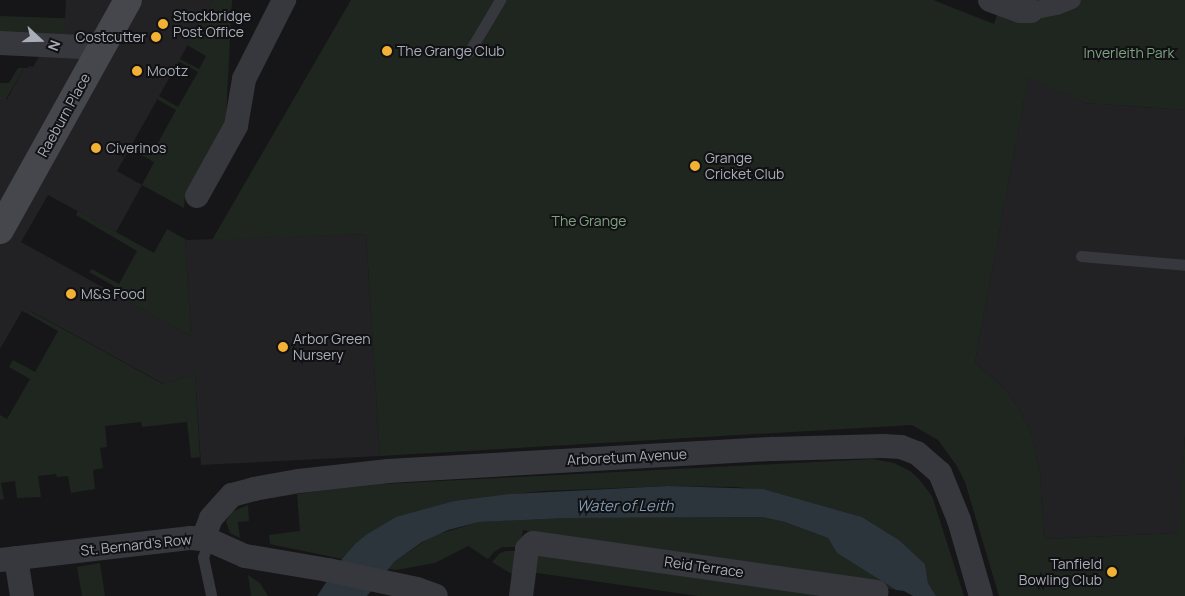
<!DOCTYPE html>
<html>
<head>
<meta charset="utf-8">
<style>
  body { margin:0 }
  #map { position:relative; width:1185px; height:596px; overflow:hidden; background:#161618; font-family:Manrope,sans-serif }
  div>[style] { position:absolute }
  .built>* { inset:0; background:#222225 }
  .green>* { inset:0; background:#1e261f; transform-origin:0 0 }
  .water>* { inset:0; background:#2c353c }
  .service>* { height:11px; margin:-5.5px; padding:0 5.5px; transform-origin:5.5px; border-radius:5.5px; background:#37383d }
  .pedestrian>* { height:18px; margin:-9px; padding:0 9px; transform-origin:9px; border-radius:9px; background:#37383d }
  .minor>* { height:24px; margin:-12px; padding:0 12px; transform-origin:12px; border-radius:12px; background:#37383d }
  .secondary>* { height:28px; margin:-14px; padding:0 14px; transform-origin:14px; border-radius:14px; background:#45474d }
  .dots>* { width:14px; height:14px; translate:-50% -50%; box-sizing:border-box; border:2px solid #111113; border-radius:50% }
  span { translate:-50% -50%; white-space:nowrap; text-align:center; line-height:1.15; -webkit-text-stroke:4px #111113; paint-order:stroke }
  .poi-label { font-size:14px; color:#a8adb8 }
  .left { translate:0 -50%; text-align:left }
  .right { translate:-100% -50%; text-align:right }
  .park-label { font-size:14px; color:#7fa381 }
  .street-label { font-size:14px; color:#a8adb8 }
  .water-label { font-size:15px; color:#7f9bb3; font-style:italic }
  .north { position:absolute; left:15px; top:15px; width:50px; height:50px; -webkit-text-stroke:4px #111113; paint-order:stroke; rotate:111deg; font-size:14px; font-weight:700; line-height:20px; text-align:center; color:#a8adb8 }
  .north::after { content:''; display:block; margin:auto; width:18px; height:22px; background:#a8adb8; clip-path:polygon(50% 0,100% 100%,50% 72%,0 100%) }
</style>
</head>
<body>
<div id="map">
  <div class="built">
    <div style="clip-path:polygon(66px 0,213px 0,117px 171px,142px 185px,116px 232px,48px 195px,21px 242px,191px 336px,185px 240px,366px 234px,380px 456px,201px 465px,195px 374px,164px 384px,31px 311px,28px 314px,22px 311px,0 349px,0 99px,7px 99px,24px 68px,28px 68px,29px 66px,33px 67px,43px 50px,60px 38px,65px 18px)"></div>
    <div style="clip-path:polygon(1028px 77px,1085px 103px,1185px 110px,1185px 436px,1179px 533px,1044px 539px,1040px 473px,1031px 433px,1020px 411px,1005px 389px,975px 362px)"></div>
  </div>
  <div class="green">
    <div style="clip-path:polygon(213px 0,232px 0,225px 137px,190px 184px,185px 195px,184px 208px,142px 185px,154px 162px,129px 148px,132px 143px,152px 154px,176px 110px,157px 99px,159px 96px,178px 107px,198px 72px,178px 61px,180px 59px,199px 69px,206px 56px,187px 45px)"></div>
    <div style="clip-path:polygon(351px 0,933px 0,994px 24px,1002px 0,1185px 0,1185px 110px,1085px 103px,1028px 78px,975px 362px,1005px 389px,1020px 411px,1031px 433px,1040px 473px,1044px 539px,1178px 533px,1185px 436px,1185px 596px,999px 596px,965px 482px,957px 466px,938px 440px,912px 425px,380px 456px,366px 234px,212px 240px)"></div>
    <div style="left:0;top:16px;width:65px;height:19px;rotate:2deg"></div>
    <div style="clip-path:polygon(18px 68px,24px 68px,6px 99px,0 99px,0 83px,9px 83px)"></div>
    <div style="clip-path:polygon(78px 211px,154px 253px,167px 229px,187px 240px,185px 240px,191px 336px,111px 292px,114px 286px,89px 272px,92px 269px,119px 284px,137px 251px,76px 215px)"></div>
    <div style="clip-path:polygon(30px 311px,163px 384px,195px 374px,200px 457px,191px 458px,187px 422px,142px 427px,141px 422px,105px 426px,107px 447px,100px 448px,103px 468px,93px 470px,95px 489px,71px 493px,68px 476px,57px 477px,56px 474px,38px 476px,41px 497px,17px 498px,15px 481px,1px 483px,4px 499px,0 500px,0 415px,7px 419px,30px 379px,9px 367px,13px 360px,35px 372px,58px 331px,28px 314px)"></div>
    <div style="clip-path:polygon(873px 459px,894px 463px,910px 471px,918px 478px,932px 496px,964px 596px,936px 596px,928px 583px,925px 564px,899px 540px,862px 517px,770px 491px,736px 487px,668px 486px,542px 491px,454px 501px,396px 518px,355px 544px,342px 559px,270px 544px,269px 535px,300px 531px,297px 494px,318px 491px,381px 484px)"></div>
    <div style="clip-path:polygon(248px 505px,249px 521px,238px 522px,240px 538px,230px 533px,226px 521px,232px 512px)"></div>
    <div style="clip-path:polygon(762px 517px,785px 522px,828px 538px,837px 553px,896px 590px,574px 541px,523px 530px,521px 547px,502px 547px,494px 552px,488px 559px,468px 546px,435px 563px,396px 570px,388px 569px,394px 562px,432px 536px,479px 522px,567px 518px)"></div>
    <div style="clip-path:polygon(506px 551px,521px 551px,518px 578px,492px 562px,500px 553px)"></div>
    <div style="clip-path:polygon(532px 554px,838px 596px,698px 596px,530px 572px)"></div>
    <div style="clip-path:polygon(100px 563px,105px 596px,82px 596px,77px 567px)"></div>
    <div style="clip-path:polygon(248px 575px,260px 583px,268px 596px,251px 596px)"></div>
  </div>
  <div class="water">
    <div style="clip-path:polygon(668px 486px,763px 489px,862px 517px,899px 540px,925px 564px,928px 583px,936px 596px,913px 596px,904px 591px,896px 590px,837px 553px,828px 538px,785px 522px,762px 517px,567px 518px,479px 522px,448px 530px,422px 542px,394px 562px,367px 596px,317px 596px,342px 559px,355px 544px,366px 535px,396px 517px,454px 501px,511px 494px)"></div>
  </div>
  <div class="service">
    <div style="left:469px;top:52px;width:61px;rotate:-59.2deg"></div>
    <div style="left:1081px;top:256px;width:104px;rotate:4.9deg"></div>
    <div style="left:209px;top:540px;width:18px;rotate:109deg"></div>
    <div style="left:203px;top:557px;width:40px;rotate:78deg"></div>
  </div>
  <div class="pedestrian">
    <div style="left:1031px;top:11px;width:26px;rotate:-11deg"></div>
    <div style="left:1057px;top:6px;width:16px;rotate:-22deg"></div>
  </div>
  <div class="minor">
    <div style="left:990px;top:0;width:32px;rotate:20deg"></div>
    <div style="left:1020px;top:11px;width:11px"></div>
    <div style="left:0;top:43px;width:82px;rotate:2.8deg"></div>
    <div style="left:82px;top:47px;width:17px;rotate:25deg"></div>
    <div style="left:197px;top:196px;width:80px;rotate:-60.9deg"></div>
    <div style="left:236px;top:126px;width:48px;rotate:-80.3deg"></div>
    <div style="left:244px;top:79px;width:89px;rotate:-63.1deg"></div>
    <div style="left:203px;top:539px;width:22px;rotate:-69deg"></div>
    <div style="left:211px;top:518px;width:31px;rotate:-48deg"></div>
    <div style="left:232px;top:495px;width:23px;rotate:-15deg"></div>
    <div style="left:254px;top:489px;width:46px;rotate:-10.1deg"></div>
    <div style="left:299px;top:481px;width:90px;rotate:-6.4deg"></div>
    <div style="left:388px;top:471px;width:386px;rotate:-3.3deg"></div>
    <div style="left:773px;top:449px;width:110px;rotate:-1.6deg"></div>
    <div style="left:883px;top:446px;width:18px;rotate:3deg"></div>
    <div style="left:901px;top:447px;width:17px;rotate:21deg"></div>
    <div style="left:917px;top:453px;width:30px;rotate:41deg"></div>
    <div style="left:940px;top:473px;width:51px;rotate:68deg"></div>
    <div style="left:959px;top:520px;width:79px;rotate:73.9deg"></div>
    <div style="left:16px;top:558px;width:38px;rotate:81deg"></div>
    <div style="left:0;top:560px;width:192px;rotate:-6.6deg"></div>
    <div style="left:191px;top:538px;width:18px;rotate:6deg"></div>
    <div style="left:209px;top:540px;width:39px;rotate:24deg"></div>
    <div style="left:245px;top:556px;width:84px;rotate:9.6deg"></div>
    <div style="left:328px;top:570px;width:91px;rotate:12.1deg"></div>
    <div style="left:417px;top:589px;width:20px;rotate:20deg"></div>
    <div style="left:521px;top:596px;width:47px;rotate:-82.7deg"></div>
    <div style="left:527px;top:549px;width:8px;rotate:-45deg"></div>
    <div style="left:533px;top:543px;width:347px;rotate:8.1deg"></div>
  </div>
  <div class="secondary">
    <div style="left:0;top:230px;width:263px;rotate:-60.9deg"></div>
  </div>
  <div class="dots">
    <div style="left:163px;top:24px;background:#f2b134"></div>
    <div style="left:156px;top:37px;background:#f2b134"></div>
    <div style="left:387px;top:51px;background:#f2b134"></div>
    <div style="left:137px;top:71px;background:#f2b134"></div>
    <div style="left:96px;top:148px;background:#f2b134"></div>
    <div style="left:695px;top:166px;background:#f2b134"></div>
    <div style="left:71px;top:294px;background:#f2b134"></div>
    <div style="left:283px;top:347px;background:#f2b134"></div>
    <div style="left:1112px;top:572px;background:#f2b134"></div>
  </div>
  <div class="poi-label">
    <span class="left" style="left:173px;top:24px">Stockbridge<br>Post Office</span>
    <span class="right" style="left:146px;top:37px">Costcutter</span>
    <span class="left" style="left:397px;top:51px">The Grange Club</span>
    <span class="left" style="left:147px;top:71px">Mootz</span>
    <span class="left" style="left:106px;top:148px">Civerinos</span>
    <span class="left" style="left:705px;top:166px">Grange<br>Cricket Club</span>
    <span class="left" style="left:81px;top:294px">M&amp;S Food</span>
    <span class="left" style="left:293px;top:347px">Arbor Green<br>Nursery</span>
    <span class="right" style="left:1102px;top:572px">Tanfield<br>Bowling Club</span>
  </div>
  <div class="park-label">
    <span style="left:1129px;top:53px">Inverleith Park</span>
    <span style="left:589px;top:221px">The Grange</span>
  </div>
  <div class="street-label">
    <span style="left:64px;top:115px;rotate:-61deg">Raeburn Place</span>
    <span style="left:627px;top:457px;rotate:-3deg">Arboretum Avenue</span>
    <span style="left:136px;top:545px;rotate:-6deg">St. Bernard's Row</span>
    <span style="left:704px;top:567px;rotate:8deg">Reid Terrace</span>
  </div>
  <div class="water-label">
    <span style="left:625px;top:506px">Water of Leith</span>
  </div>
  <div class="north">N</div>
</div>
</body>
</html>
